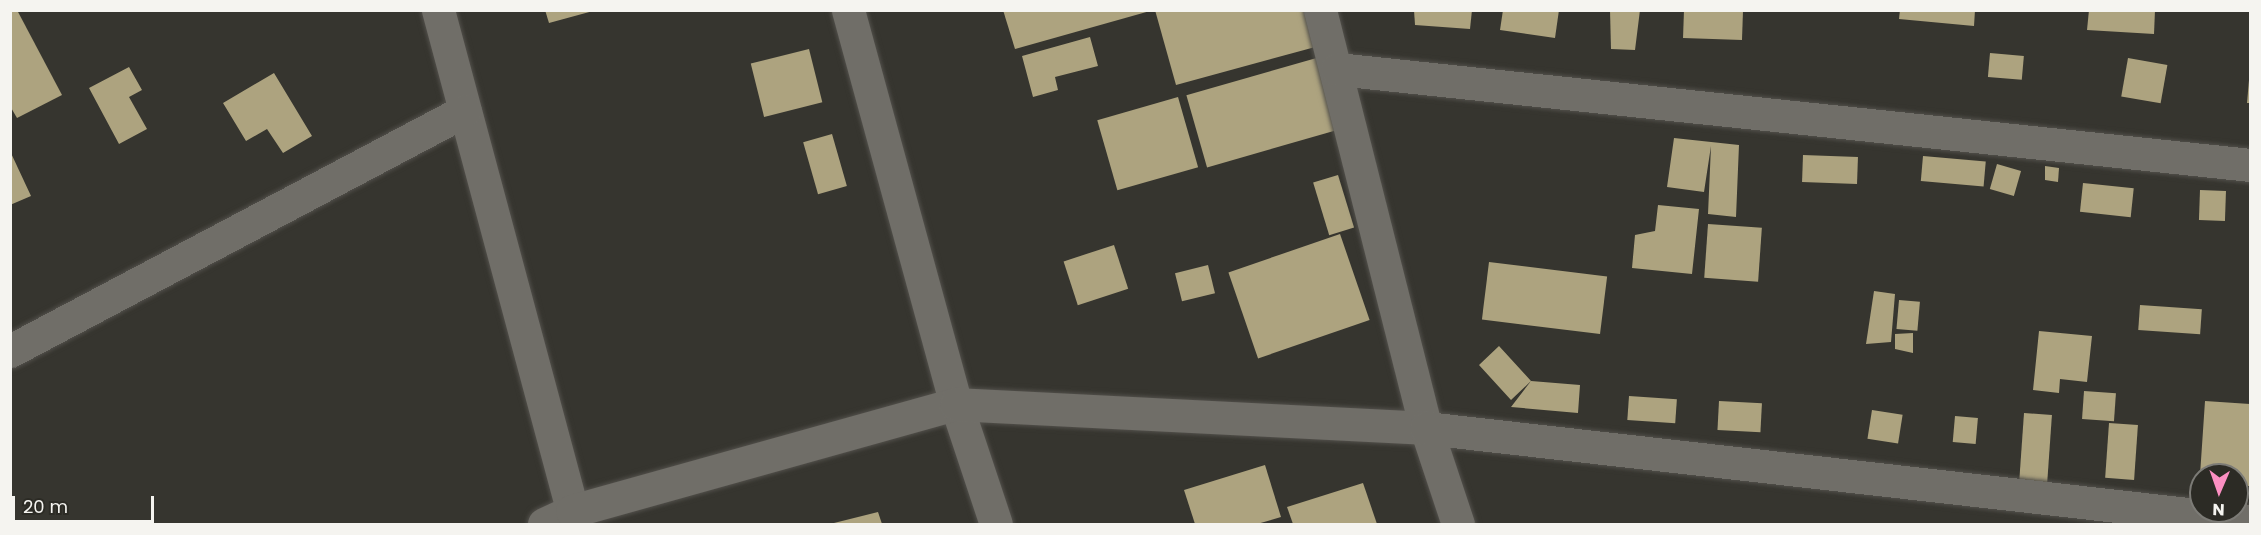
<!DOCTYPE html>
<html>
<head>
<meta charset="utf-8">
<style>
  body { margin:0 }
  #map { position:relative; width:2261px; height:535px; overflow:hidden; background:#36352f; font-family:Poppins,sans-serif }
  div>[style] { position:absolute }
  .building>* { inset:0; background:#ada37f; transform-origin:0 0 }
  .roads { filter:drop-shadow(0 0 2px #52504b) drop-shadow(0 0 2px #52504b) }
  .minor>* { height:33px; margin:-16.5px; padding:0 16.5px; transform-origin:16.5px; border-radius:16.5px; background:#706e68 }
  span { translate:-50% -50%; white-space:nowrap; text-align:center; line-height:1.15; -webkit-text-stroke:6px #2c2b25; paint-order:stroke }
  .frame { position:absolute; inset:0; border:12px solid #f5f4f0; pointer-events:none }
  .north { position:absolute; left:2189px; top:463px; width:60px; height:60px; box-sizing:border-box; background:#2c2b25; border:2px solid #7c7b76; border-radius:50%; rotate:182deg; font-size:16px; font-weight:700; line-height:24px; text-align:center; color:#f5f4f0 }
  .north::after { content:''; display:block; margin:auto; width:21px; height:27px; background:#fc8fc2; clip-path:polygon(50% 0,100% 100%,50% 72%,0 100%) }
  .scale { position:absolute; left:12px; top:496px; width:142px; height:27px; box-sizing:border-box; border:3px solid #f5f4f0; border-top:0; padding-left:8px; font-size:18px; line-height:21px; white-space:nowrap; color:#f5f4f0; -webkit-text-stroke:4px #2c2b25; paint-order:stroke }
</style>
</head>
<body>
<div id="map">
  <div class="building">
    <div style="clip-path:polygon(10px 10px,17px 10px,62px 95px,17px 118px,10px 106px)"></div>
    <div style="clip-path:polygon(545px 10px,593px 10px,593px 11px,549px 23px)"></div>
    <div style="clip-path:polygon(1003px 10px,1150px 10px,1150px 11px,1015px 49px)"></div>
    <div style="clip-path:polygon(1155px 10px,1309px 10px,1319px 46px,1176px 85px)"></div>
    <div style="clip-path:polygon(1414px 10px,1472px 10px,1470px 29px,1415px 25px)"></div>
    <div style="clip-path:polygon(1503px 10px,1559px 10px,1555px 38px,1500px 30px)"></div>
    <div style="clip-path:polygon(1610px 10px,1640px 10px,1635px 50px,1611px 49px)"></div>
    <div style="left:1684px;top:10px;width:59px;height:28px;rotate:2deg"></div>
    <div style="clip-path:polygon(1900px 10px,1975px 10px,1974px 26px,1899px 19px)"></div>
    <div style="clip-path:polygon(2089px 10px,2155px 10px,2154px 34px,2087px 30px)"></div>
    <div style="clip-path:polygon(1090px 37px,1098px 66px,1055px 77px,1058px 90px,1033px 97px,1022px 56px)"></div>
    <div style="left:809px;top:49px;width:55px;height:60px;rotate:76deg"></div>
    <div style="left:1990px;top:53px;width:34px;height:24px;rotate:5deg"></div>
    <div style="left:1320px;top:57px;width:75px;height:139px;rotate:74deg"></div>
    <div style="left:2128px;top:58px;width:40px;height:39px;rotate:10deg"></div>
    <div style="clip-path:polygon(129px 67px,142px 90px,129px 97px,147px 129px,119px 144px,89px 88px)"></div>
    <div style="clip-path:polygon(274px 73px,312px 136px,283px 153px,267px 129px,246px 141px,223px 103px)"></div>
    <div style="clip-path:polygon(2249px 80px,2250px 80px,2250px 103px,2247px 103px)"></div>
    <div style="left:1178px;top:97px;width:73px;height:84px;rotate:74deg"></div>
    <div style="left:832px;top:134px;width:54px;height:30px;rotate:74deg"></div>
    <div style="clip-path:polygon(1674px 138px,1739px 145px,1736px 217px,1708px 214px,1711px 146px,1704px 192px,1667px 187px)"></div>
    <div style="clip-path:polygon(10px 151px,31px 196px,10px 205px)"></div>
    <div style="left:1803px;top:155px;width:55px;height:27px;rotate:2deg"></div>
    <div style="left:1923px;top:156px;width:63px;height:25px;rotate:5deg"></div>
    <div style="left:1997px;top:164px;width:25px;height:26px;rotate:16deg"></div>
    <div style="clip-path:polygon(2045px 166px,2059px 168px,2058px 182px,2045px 180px)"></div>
    <div style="left:1338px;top:175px;width:55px;height:26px;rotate:73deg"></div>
    <div style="left:2083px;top:183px;width:51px;height:29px;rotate:6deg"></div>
    <div style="left:2200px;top:190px;width:26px;height:30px;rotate:2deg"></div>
    <div style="clip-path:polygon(1658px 205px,1699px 209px,1692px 274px,1632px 268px,1635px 235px,1655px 231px)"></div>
    <div style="left:1708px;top:224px;width:54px;height:54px;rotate:4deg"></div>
    <div style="left:1340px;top:234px;width:91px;height:118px;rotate:71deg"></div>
    <div style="left:1114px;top:245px;width:46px;height:53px;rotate:72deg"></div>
    <div style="left:1489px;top:262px;width:119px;height:58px;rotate:7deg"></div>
    <div style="left:1208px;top:265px;width:29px;height:34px;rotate:76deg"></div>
    <div style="clip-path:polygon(1874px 291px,1895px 294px,1891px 342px,1866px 344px)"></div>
    <div style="left:1899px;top:300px;width:21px;height:29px;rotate:5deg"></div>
    <div style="left:2140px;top:305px;width:62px;height:25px;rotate:4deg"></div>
    <div style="clip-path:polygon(2039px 331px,2092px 336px,2087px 382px,2060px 379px,2059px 393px,2033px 390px)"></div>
    <div style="clip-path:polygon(1913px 333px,1913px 353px,1895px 349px,1895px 334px)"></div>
    <div style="clip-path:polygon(1499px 346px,1531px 381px,1580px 385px,1578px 413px,1511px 407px,1531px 381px,1511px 400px,1479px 365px)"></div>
    <div style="left:2084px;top:391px;width:32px;height:28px;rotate:4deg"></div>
    <div style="left:1629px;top:396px;width:48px;height:24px;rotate:4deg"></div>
    <div style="left:1719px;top:401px;width:43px;height:29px;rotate:3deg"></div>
    <div style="clip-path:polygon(2205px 401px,2250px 404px,2250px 486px,2237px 486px,2237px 475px,2200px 475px)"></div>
    <div style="left:1872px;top:410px;width:31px;height:29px;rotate:9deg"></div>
    <div style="left:2024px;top:413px;width:28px;height:71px;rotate:4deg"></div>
    <div style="left:1955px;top:416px;width:23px;height:26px;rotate:5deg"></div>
    <div style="left:2109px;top:423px;width:29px;height:55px;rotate:4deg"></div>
    <div style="clip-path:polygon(1265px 465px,1281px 517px,1257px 524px,1195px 524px,1184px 490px)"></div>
    <div style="clip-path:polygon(1363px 483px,1377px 524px,1293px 524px,1287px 507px)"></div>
    <div style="clip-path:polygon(878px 512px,882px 524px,830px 524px)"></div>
  </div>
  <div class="roads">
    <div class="minor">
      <div style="left:438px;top:10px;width:532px;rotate:74.97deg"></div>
      <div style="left:848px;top:10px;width:409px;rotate:74.7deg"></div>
      <div style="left:956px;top:404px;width:126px;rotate:71.6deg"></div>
      <div style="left:1320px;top:10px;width:431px;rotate:75.8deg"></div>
      <div style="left:1426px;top:428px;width:101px;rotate:71.6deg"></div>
      <div style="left:1337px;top:69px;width:918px;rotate:6deg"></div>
      <div style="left:10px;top:351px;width:514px;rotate:-27.86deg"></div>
      <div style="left:544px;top:524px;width:31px;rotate:-25deg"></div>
      <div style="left:572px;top:511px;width:399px;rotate:-15.6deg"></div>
      <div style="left:956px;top:404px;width:471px;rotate:2.9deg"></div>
      <div style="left:1426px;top:428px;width:829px;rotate:6.44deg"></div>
    </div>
  </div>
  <div class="frame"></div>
  <div class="north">N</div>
  <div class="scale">20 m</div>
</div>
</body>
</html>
